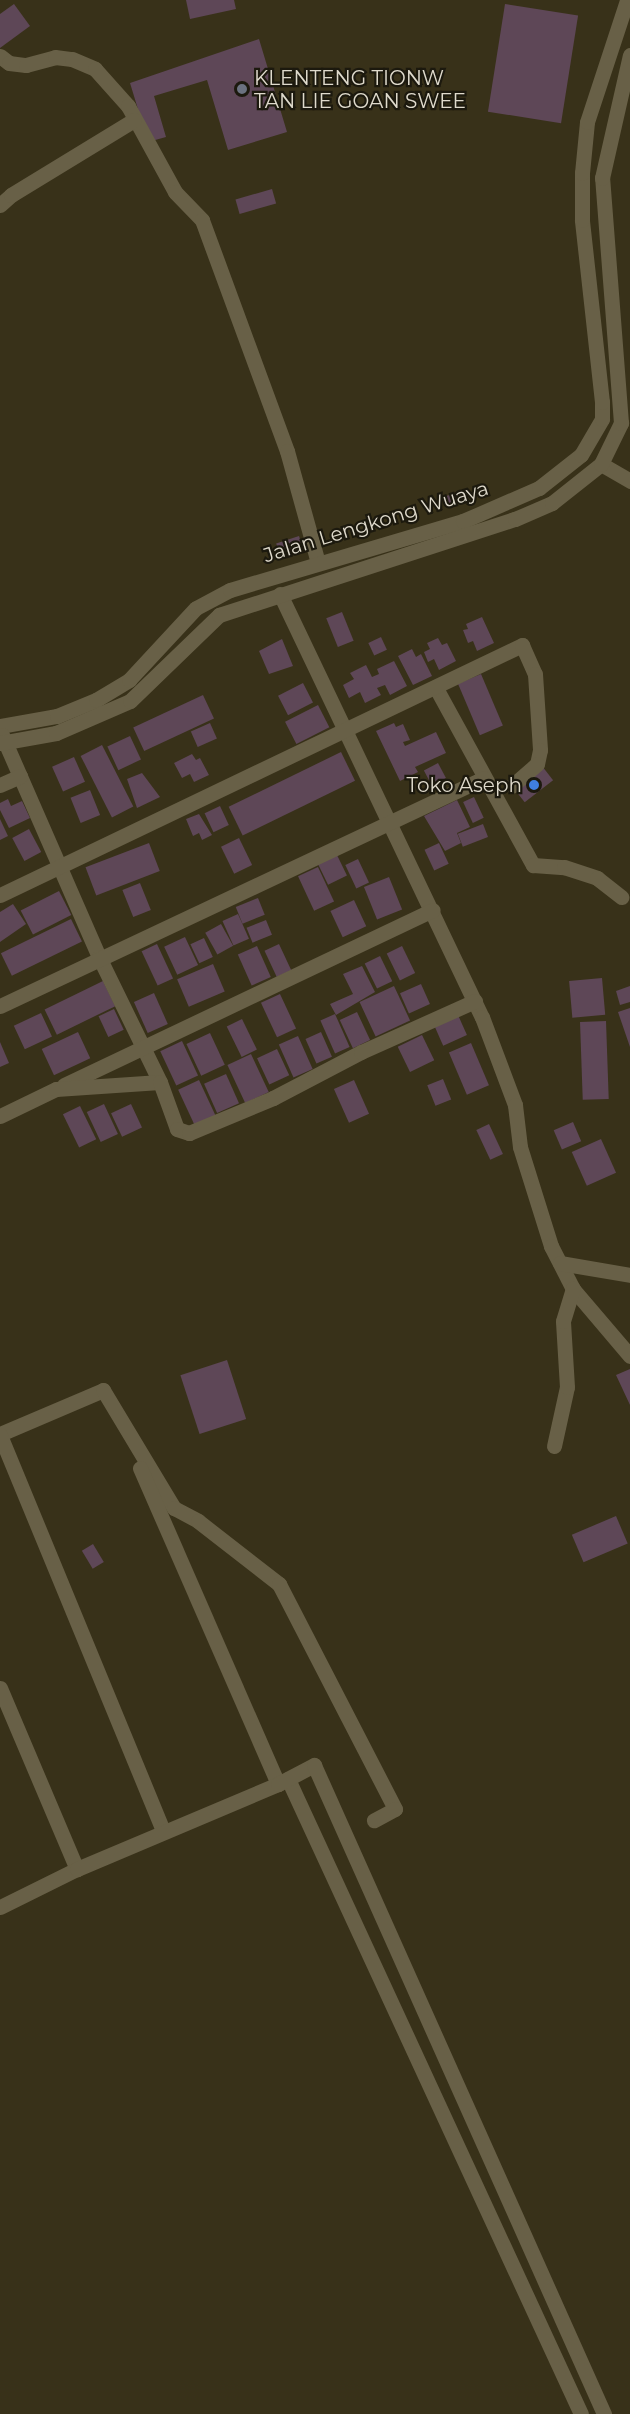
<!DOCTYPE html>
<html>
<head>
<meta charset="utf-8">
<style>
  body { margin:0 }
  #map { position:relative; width:630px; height:2414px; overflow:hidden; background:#383119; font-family:Montserrat,sans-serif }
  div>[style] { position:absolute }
  .building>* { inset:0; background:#5e4757; transform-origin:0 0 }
  .minor>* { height:15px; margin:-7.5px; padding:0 7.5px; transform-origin:7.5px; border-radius:7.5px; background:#686047 }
  .dots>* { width:16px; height:16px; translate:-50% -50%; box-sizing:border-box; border:3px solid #1c190e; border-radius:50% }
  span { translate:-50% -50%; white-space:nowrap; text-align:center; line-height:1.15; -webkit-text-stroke:4.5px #1c190e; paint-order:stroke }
  .poi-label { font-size:20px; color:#dfdacc }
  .left { translate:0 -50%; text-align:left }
  .right { translate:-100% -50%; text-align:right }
  .street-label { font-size:20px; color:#dfdacc }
</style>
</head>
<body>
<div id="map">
  <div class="building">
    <div style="clip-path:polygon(186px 0,234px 0,236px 9px,190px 19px)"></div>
    <div style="clip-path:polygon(14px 4px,30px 26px,0 48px,0 14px)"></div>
    <div style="left:505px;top:4px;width:74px;height:109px;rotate:9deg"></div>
    <div style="clip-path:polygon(259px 39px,287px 132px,228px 150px,207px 80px,154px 96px,166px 137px,148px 142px,130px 83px)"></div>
    <div style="left:272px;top:189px;width:15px;height:38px;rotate:74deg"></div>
    <div style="clip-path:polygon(465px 491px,468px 498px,445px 505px,442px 497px)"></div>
    <div style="left:299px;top:536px;width:13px;height:24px;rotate:72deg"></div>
    <div style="left:342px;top:612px;width:31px;height:17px;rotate:68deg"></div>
    <div style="clip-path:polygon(482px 617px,494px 643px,477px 651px,473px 641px,468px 643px,463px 630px,468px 629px,466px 624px)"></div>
    <div style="left:381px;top:637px;width:14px;height:14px;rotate:65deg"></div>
    <div style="clip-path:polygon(438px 638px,442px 645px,447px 643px,456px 661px,439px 670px,434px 659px,428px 662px,424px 652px,430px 649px,427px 643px)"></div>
    <div style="clip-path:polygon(282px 639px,293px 666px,269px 674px,259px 651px)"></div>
    <div style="clip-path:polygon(412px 649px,416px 657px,421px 654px,432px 676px,413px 685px,398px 656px)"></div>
    <div style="clip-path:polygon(394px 661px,407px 686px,390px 695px,385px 685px,377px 688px,381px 695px,365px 703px,360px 692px,349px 698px,343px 685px,354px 679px,350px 673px,366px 665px,372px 677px,379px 674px,377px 669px)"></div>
    <div style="left:481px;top:674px;width:56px;height:25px;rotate:67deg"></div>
    <div style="left:303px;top:683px;width:22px;height:28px;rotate:63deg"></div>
    <div style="left:203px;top:695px;width:26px;height:77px;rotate:65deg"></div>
    <div style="left:318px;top:705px;width:25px;height:37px;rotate:63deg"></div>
    <div style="left:210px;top:723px;width:17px;height:21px;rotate:66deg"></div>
    <div style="clip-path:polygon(394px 723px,396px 727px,403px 724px,410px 740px,403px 742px,405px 746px,436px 732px,446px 753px,415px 767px,418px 772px,400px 781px,376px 731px)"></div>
    <div style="left:130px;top:736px;width:26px;height:25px;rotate:65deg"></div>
    <div style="left:102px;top:745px;width:69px;height:24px;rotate:63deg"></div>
    <div style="left:341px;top:752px;width:32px;height:125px;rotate:64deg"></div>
    <div style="clip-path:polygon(192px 754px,196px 760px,200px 758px,209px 775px,194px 782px,190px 774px,182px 778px,174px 763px)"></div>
    <div style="left:74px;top:757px;width:27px;height:24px;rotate:66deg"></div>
    <div style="left:438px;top:763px;width:17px;height:16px;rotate:62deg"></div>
    <div style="left:542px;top:766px;width:18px;height:36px;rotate:52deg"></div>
    <div style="clip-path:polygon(142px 773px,160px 797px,137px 808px,127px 779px)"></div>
    <div style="left:90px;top:790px;width:27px;height:21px;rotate:68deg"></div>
    <div style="left:474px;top:797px;width:23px;height:12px;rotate:65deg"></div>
    <div style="clip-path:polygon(8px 799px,11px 806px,22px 801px,30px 818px,9px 828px,0 810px,0 803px)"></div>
    <div style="clip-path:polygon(457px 800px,470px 827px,457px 833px,461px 843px,445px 851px,424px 816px)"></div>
    <div style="left:220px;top:806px;width:21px;height:17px;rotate:65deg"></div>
    <div style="clip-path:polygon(199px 814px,212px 835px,202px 840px,199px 833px,193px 836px,186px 819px)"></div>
    <div style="clip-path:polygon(0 819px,8px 836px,0 840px)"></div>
    <div style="left:483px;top:824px;width:14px;height:27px;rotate:69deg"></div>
    <div style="left:29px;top:829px;width:26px;height:19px;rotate:62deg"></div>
    <div style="left:239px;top:838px;width:30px;height:20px;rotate:64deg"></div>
    <div style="left:149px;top:843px;width:30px;height:68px;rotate:69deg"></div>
    <div style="left:439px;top:843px;width:23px;height:16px;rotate:65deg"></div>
    <div style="left:336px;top:853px;width:25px;height:21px;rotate:64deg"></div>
    <div style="left:358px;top:859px;width:26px;height:14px;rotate:65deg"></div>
    <div style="left:318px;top:867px;width:38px;height:22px;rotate:65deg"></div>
    <div style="left:389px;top:877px;width:35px;height:27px;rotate:68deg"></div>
    <div style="left:140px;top:883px;width:29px;height:19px;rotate:68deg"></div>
    <div style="left:59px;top:891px;width:27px;height:43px;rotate:63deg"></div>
    <div style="left:258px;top:898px;width:18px;height:24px;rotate:68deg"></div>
    <div style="left:354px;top:900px;width:29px;height:26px;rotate:65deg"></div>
    <div style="clip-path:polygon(13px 904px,26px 924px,0 942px,0 912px)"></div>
    <div style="left:238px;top:914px;width:27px;height:17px;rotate:66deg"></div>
    <div style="left:71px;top:919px;width:25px;height:78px;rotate:64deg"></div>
    <div style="left:266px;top:920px;width:16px;height:21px;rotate:68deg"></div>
    <div style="left:221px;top:924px;width:25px;height:18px;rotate:61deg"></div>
    <div style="left:185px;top:937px;width:31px;height:23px;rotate:65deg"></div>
    <div style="left:204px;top:938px;width:21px;height:15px;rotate:65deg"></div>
    <div style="left:157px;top:944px;width:38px;height:17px;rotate:65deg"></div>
    <div style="left:279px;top:944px;width:29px;height:16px;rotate:65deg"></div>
    <div style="left:257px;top:946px;width:34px;height:21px;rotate:66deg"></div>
    <div style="left:402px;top:946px;width:30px;height:17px;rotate:64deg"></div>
    <div style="left:380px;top:956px;width:28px;height:17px;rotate:64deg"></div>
    <div style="left:213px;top:964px;width:30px;height:39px;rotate:67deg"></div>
    <div style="clip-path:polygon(362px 966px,375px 992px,336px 1015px,330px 1004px,353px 994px,343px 974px)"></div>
    <div style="left:602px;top:978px;width:37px;height:33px;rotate:85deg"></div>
    <div style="left:103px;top:981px;width:28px;height:65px;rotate:64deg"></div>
    <div style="left:421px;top:984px;width:22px;height:23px;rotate:66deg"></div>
    <div style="left:394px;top:986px;width:38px;height:38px;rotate:65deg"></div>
    <div style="clip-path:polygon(630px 986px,630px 1002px,620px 1005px,616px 991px)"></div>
    <div style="left:154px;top:993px;width:34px;height:22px;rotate:66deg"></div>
    <div style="left:280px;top:994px;width:38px;height:21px;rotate:65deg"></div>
    <div style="clip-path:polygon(630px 1008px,630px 1047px,618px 1012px)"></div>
    <div style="left:114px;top:1009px;width:23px;height:17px;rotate:65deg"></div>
    <div style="left:357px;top:1012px;width:31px;height:19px;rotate:65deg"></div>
    <div style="left:41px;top:1013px;width:26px;height:30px;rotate:65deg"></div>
    <div style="left:335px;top:1014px;width:36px;height:16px;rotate:66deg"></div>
    <div style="left:458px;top:1015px;width:22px;height:26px;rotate:66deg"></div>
    <div style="left:242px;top:1019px;width:34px;height:17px;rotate:64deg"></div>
    <div style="left:606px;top:1021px;width:78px;height:26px;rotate:88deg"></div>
    <div style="left:78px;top:1032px;width:29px;height:40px;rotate:65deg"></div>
    <div style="left:321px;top:1032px;width:27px;height:17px;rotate:66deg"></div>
    <div style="left:210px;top:1033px;width:35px;height:26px;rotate:65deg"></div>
    <div style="left:422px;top:1035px;width:28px;height:27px;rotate:64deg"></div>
    <div style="left:298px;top:1036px;width:36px;height:21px;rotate:66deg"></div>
    <div style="left:182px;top:1041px;width:38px;height:24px;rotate:65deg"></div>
    <div style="clip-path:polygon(0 1042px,9px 1063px,0 1067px)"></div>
    <div style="left:471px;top:1043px;width:46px;height:24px;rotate:67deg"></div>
    <div style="left:277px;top:1049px;width:29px;height:22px;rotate:65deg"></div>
    <div style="left:251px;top:1054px;width:42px;height:26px;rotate:65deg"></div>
    <div style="left:226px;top:1074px;width:32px;height:24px;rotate:66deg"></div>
    <div style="left:443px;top:1079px;width:22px;height:17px;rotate:68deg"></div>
    <div style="left:199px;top:1080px;width:41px;height:23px;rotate:65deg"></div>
    <div style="left:354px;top:1080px;width:37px;height:22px;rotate:66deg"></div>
    <div style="left:104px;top:1104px;width:33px;height:19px;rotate:65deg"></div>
    <div style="left:131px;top:1104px;width:26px;height:22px;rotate:65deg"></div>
    <div style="left:80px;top:1106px;width:37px;height:19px;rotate:64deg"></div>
    <div style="left:573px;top:1122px;width:21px;height:21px;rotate:67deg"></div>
    <div style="left:489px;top:1124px;width:33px;height:14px;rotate:65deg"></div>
    <div style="left:601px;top:1139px;width:37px;height:32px;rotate:66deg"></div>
    <div style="left:227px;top:1360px;width:62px;height:49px;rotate:72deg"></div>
    <div style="clip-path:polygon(630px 1369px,630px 1405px,616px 1375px)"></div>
    <div style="left:616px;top:1516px;width:30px;height:48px;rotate:67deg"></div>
    <div style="left:93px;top:1544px;width:21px;height:13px;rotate:59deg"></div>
  </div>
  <div class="minor">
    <div style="left:0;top:56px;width:11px;rotate:38deg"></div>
    <div style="left:9px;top:63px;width:17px;rotate:7deg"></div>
    <div style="left:26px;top:65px;width:30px;rotate:-15deg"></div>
    <div style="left:55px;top:57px;width:17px;rotate:7deg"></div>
    <div style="left:72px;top:59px;width:25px;rotate:23deg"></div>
    <div style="left:95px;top:69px;width:50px;rotate:48.3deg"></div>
    <div style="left:128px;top:106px;width:98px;rotate:61.3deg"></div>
    <div style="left:175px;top:192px;width:39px;rotate:46deg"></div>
    <div style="left:202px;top:220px;width:246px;rotate:69.8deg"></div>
    <div style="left:287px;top:451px;width:116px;rotate:74.5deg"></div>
    <div style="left:0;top:205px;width:15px;rotate:-42deg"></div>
    <div style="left:11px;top:195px;width:144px;rotate:-31.4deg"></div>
    <div style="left:601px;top:464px;width:34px;rotate:30deg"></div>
    <div style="left:280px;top:594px;width:469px;rotate:64.5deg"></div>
    <div style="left:482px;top:1017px;width:94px;rotate:69.4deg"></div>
    <div style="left:515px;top:1105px;width:42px;rotate:83.2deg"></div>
    <div style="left:520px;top:1147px;width:104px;rotate:72.6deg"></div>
    <div style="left:551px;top:1246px;width:48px;rotate:62.9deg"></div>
    <div style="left:573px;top:1289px;width:88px;rotate:49.6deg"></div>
    <div style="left:436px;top:688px;width:202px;rotate:61.3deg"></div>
    <div style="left:533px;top:865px;width:31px;rotate:4deg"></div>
    <div style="left:564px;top:867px;width:35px;rotate:18deg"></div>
    <div style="left:597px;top:878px;width:31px;rotate:38deg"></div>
    <div style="left:0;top:726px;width:58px;rotate:-10deg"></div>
    <div style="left:57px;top:716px;width:42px;rotate:-22.3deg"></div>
    <div style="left:96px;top:700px;width:39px;rotate:-31deg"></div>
    <div style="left:129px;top:680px;width:98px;rotate:-47.1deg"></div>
    <div style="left:196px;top:608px;width:38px;rotate:-28deg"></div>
    <div style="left:230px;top:590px;width:243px;rotate:-16.5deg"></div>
    <div style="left:463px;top:521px;width:83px;rotate:-23.5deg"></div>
    <div style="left:539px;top:488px;width:53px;rotate:-38.2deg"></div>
    <div style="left:581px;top:455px;width:42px;rotate:-59.7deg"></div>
    <div style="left:602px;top:419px;width:17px;rotate:-90deg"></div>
    <div style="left:602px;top:402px;width:183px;rotate:-96.3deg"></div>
    <div style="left:582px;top:220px;width:47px;rotate:-90deg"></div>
    <div style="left:582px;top:173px;width:51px;rotate:-84.4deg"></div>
    <div style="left:587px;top:122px;width:128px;rotate:-71.8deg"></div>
    <div style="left:2px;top:735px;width:242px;rotate:66.4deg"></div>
    <div style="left:99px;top:957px;width:139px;rotate:64deg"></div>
    <div style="left:0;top:743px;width:57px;rotate:-10.1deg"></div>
    <div style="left:56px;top:733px;width:81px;rotate:-23.4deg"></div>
    <div style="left:130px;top:701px;width:124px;rotate:-44deg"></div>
    <div style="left:219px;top:615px;width:311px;rotate:-18deg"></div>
    <div style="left:515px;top:519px;width:40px;rotate:-23.4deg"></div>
    <div style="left:552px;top:503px;width:63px;rotate:-38.5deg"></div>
    <div style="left:601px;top:464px;width:46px;rotate:-64deg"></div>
    <div style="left:621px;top:423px;width:246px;rotate:-94.4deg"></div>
    <div style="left:602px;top:178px;width:126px;rotate:-77.2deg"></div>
    <div style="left:0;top:785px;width:22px;rotate:-24deg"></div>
    <div style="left:0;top:895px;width:579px;rotate:-25.59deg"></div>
    <div style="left:522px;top:645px;width:32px;rotate:66deg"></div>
    <div style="left:535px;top:674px;width:76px;rotate:86.2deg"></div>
    <div style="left:540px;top:750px;width:14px;rotate:102deg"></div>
    <div style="left:537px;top:764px;width:33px;rotate:139deg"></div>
    <div style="left:0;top:1006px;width:535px;rotate:-25.22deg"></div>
    <div style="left:64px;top:1085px;width:408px;rotate:-25.4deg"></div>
    <div style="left:0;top:1116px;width:62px;rotate:-25.7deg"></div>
    <div style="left:56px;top:1089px;width:104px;rotate:-3.9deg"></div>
    <div style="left:160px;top:1082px;width:50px;rotate:70.1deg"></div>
    <div style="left:177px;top:1129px;width:13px;rotate:18deg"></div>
    <div style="left:189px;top:1133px;width:91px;rotate:-22.6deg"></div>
    <div style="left:273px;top:1098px;width:99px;rotate:-27.6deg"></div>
    <div style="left:361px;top:1052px;width:125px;rotate:-24.1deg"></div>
    <div style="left:560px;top:1263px;width:71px;rotate:9.7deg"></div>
    <div style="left:0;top:1434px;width:112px;rotate:-23.1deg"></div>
    <div style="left:103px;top:1390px;width:138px;rotate:59deg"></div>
    <div style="left:174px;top:1508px;width:27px;rotate:28deg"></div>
    <div style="left:198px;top:1521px;width:103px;rotate:37.9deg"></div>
    <div style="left:279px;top:1584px;width:253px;rotate:62.7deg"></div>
    <div style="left:395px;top:1809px;width:24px;rotate:152deg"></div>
    <div style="left:0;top:1435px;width:427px;rotate:67.6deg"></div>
    <div style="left:554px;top:1446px;width:60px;rotate:-77.6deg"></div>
    <div style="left:567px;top:1387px;width:66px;rotate:-93.5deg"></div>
    <div style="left:563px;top:1321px;width:34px;rotate:-73deg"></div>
    <div style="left:140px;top:1468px;width:345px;rotate:66.4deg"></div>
    <div style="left:0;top:1688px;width:197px;rotate:67deg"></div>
    <div style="left:288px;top:1779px;width:699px;rotate:65.23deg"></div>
    <div style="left:0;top:1907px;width:86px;rotate:-26.3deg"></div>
    <div style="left:77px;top:1869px;width:218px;rotate:-22.9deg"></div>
    <div style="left:278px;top:1784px;width:41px;rotate:-27.8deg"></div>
    <div style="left:314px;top:1765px;width:711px;rotate:65.92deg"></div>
  </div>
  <div class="dots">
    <div style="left:242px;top:89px;background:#6b7280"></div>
    <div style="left:534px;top:785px;background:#3f7fe0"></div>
  </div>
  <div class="poi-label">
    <span class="left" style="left:254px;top:90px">KLENTENG TIONW<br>TAN LIE GOAN SWEE</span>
    <span class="right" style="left:522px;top:785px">Toko Aseph</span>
  </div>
  <div class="street-label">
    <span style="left:376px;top:522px;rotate:-17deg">Jalan Lengkong Wuaya</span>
  </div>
</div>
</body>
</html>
